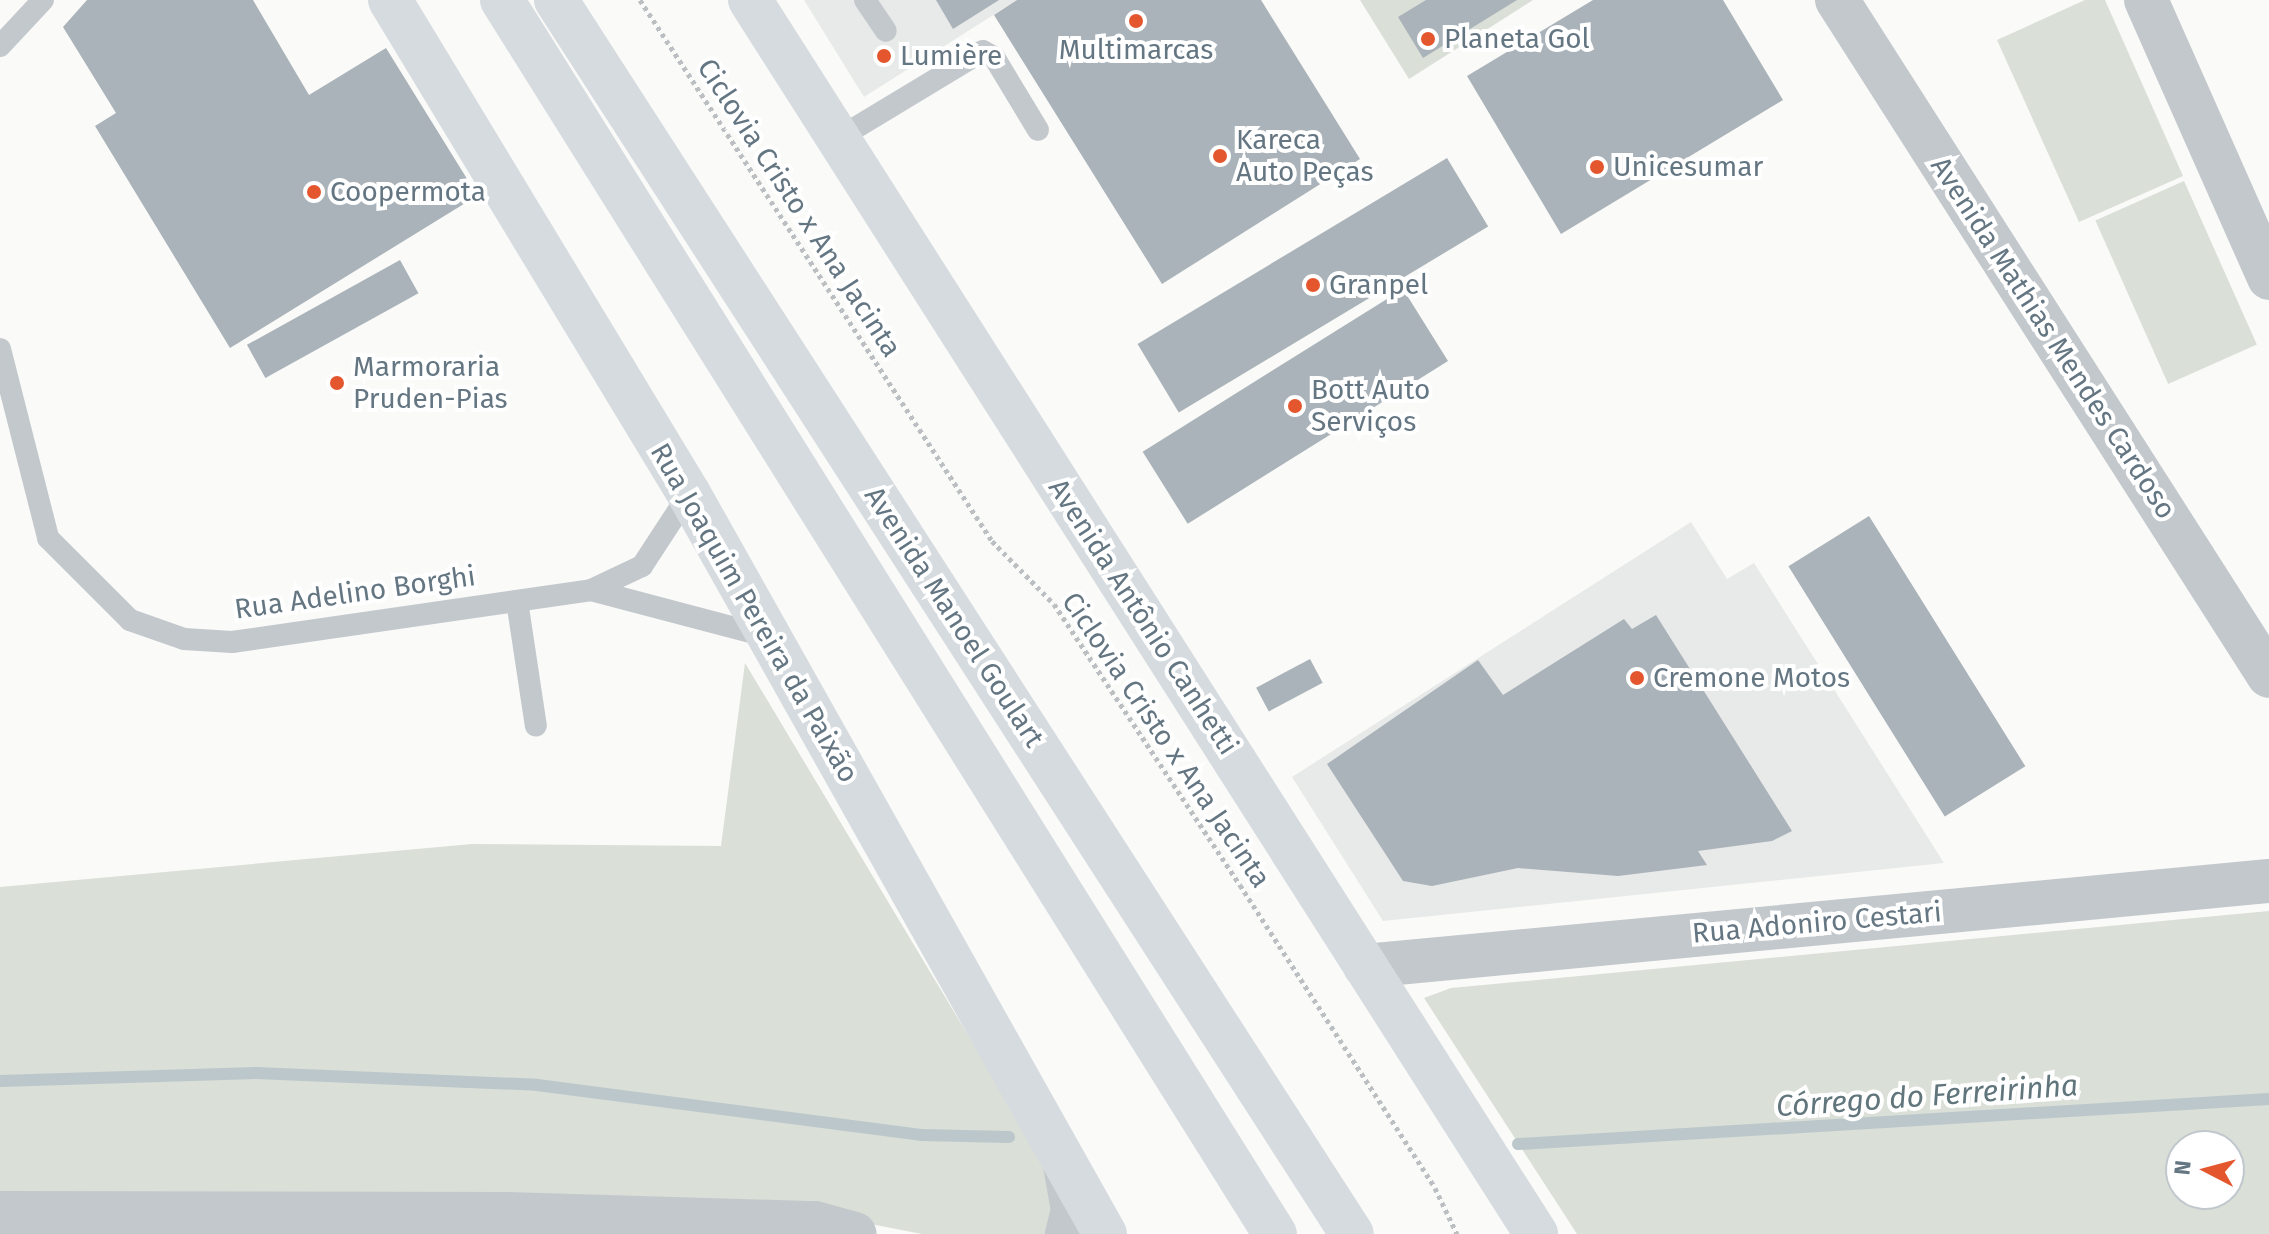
<!DOCTYPE html>
<html>
<head>
<meta charset="utf-8">
<style>
  body { margin:0 }
  #map { position:relative; width:2269px; height:1234px; overflow:hidden; background:#fafaf8; font-family:"Fira Sans",sans-serif }
  div>[style] { position:absolute }
  .built>* { inset:0; background:#e8e9e9 }
  .green>* { inset:0; background:#dadfd7; transform-origin:0 0 }
  .stream>* { height:12px; margin:-6px; padding:0 6px; transform-origin:6px; border-radius:6px; background:#bbc7cb }
  .building>* { inset:0; background:#aab3b9; transform-origin:0 0 }
  .path>* { height:5px; margin-top:-2.5px; transform-origin:0; background:repeating-linear-gradient(90deg,#bbbfc2 0 4px,transparent 0 8px) }
  .lane>* { height:22px; margin:-11px; padding:0 11px; transform-origin:11px; border-radius:11px; background:#c3c8cc }
  .street>* { height:44px; margin:-22px; padding:0 22px; transform-origin:22px; border-radius:22px; background:#c3c8cc }
  .secondary>* { height:44px; margin:-22px; padding:0 22px; transform-origin:22px; border-radius:22px; background:#d6dbdf }
  .dots>* { width:22px; height:22px; translate:-50% -50%; box-sizing:border-box; border:4px solid #fff; border-radius:50% }
  span { translate:-50% -50%; white-space:nowrap; text-align:center; line-height:1.15; -webkit-text-stroke:8px #fff; paint-order:stroke }
  .poi-label { font-size:28px; color:#657683 }
  .left { translate:0 -50%; text-align:left }
  .street-label { font-size:28px; color:#657683 }
  .water-label { font-size:30px; color:#60757c; font-style:italic }
  .north { position:absolute; left:2165px; top:1130px; width:80px; height:80px; box-sizing:border-box; background:#fff; border:2px solid #c1c8cd; border-radius:50%; rotate:276deg; font-size:22px; font-weight:700; line-height:32px; text-align:center; color:#657683 }
  .north::after { content:''; display:block; margin:auto; width:28px; height:36px; background:#e4572e; clip-path:polygon(50% 0,100% 100%,50% 72%,0 100%) }
</style>
</head>
<body>
<div id="map">
  <div class="built">
    <div style="clip-path:polygon(804px 0,1017px 0,864px 97px)"></div>
    <div style="clip-path:polygon(1691px 522px,1727px 579px,1754px 563px,1944px 863px,1383px 921px,1292px 777px)"></div>
  </div>
  <div class="green">
    <div style="clip-path:polygon(1360px 0,1533px 0,1409px 79px)"></div>
    <div style="clip-path:polygon(2085px 0,2105px 0,2183px 176px,2079px 222px,1997px 40px)"></div>
    <div style="left:2184px;top:181px;width:179px;height:97px;rotate:66deg"></div>
    <div style="clip-path:polygon(745px 663px,1056px 1182px,1051px 1234px,922px 1234px,809px 1212px,0 1206px,0 887px,472px 844px,721px 846px)"></div>
    <div style="clip-path:polygon(evenodd,2269px 911px,2269px 1234px,1577px 1234px,1424px 998px,1451px 988px,2269px 911px,2181px 1146px,2229px 1146px,2229px 1194px,2181px 1194px,2181px 1146px)"></div>
  </div>
  <div class="stream">
    <div style="left:0;top:1081px;width:256px;rotate:-1.8deg"></div>
    <div style="left:256px;top:1073px;width:281px;rotate:2.4deg"></div>
    <div style="left:537px;top:1085px;width:387px;rotate:7.4deg"></div>
    <div style="left:921px;top:1135px;width:88px;rotate:1.3deg"></div>
    <div style="left:1518px;top:1144px;width:752px;rotate:-3.43deg"></div>
  </div>
  <div class="building">
    <div style="clip-path:polygon(87px 0,253px 0,309px 95px,386px 48px,482px 203px,467px 202px,230px 348px,95px 126px,116px 113px,63px 27px)"></div>
    <div style="clip-path:polygon(936px 0,999px 0,953px 29px)"></div>
    <div style="clip-path:polygon(1017px 0,1261px 0,1360px 159px,1162px 284px,994px 15px)"></div>
    <div style="clip-path:polygon(1426px 0,1517px 0,1423px 58px,1398px 17px)"></div>
    <div style="clip-path:polygon(1593px 0,1723px 0,1783px 100px,1561px 234px,1467px 76px)"></div>
    <div style="left:1447px;top:158px;width:80px;height:361px;rotate:59deg"></div>
    <div style="left:400px;top:260px;width:38px;height:175px;rotate:61deg"></div>
    <div style="left:1403px;top:289px;width:85px;height:307px;rotate:58deg"></div>
    <div style="left:1869px;top:516px;width:295px;height:95px;rotate:58deg"></div>
    <div style="clip-path:polygon(1656px 615px,1792px 831px,1772px 841px,1698px 851px,1707px 865px,1618px 876px,1518px 868px,1432px 886px,1403px 881px,1327px 764px,1478px 660px,1503px 695px,1624px 619px,1632px 629px)"></div>
    <div style="left:1310px;top:659px;width:27px;height:61px;rotate:62deg"></div>
  </div>
  <div class="path">
    <div style="left:640px;top:0;width:645px;rotate:56.95deg"></div>
    <div style="left:992px;top:541px;width:88px;rotate:45.5deg"></div>
    <div style="left:1054px;top:604px;width:337px;rotate:56.5deg"></div>
    <div style="left:1240px;top:885px;width:360px;rotate:57.2deg"></div>
    <div style="left:1435px;top:1188px;width:51px;rotate:64.4deg"></div>
  </div>
  <div class="lane">
    <div style="left:865px;top:0;width:37px;rotate:56deg"></div>
    <div style="left:0;top:46px;width:63px;rotate:-46.9deg"></div>
    <div style="left:837px;top:139px;width:170px;rotate:-31.1deg"></div>
    <div style="left:983px;top:51px;width:13px;rotate:29deg"></div>
    <div style="left:994px;top:57px;width:85px;rotate:58.9deg"></div>
    <div style="left:0;top:349px;width:195px;rotate:75.7deg"></div>
    <div style="left:48px;top:538px;width:116px;rotate:45deg"></div>
    <div style="left:130px;top:620px;width:57px;rotate:19.4deg"></div>
    <div style="left:184px;top:639px;width:48px;rotate:3.6deg"></div>
    <div style="left:232px;top:642px;width:363px;rotate:-8.2deg"></div>
    <div style="left:689px;top:494px;width:86px;rotate:123.1deg"></div>
    <div style="left:642px;top:566px;width:56px;rotate:154.8deg"></div>
    <div style="left:591px;top:590px;width:180px;rotate:14.8deg"></div>
    <div style="left:517px;top:601px;width:126px;rotate:81.4deg"></div>
  </div>
  <div class="street">
    <div style="left:1837px;top:0;width:802px;rotate:57.42deg"></div>
    <div style="left:2146px;top:0;width:304px;rotate:66.1deg"></div>
    <div style="left:1365px;top:966px;width:908px;rotate:-5.37deg"></div>
    <div style="left:1065px;top:1165px;width:46px;rotate:79.9deg"></div>
    <div style="left:1073px;top:1210px;width:25px;rotate:104deg"></div>
    <div style="left:0;top:1213px;width:505px;rotate:0.11deg"></div>
    <div style="left:505px;top:1214px;width:310px;rotate:1.7deg"></div>
    <div style="left:815px;top:1223px;width:41px;rotate:15.4deg"></div>
  </div>
  <div class="secondary">
    <div style="left:390px;top:0;width:577px;rotate:58.82deg"></div>
    <div style="left:689px;top:494px;width:849px;rotate:60.66deg"></div>
    <div style="left:502px;top:0;width:1456px;rotate:57.94deg"></div>
    <div style="left:556px;top:0;width:1468px;rotate:57.18deg"></div>
    <div style="left:750px;top:0;width:1463px;rotate:57.5deg"></div>
  </div>
  <div class="dots">
    <div style="left:1136px;top:21px;background:#e4572e"></div>
    <div style="left:1428px;top:39px;background:#e4572e"></div>
    <div style="left:884px;top:56px;background:#e4572e"></div>
    <div style="left:1220px;top:156px;background:#e4572e"></div>
    <div style="left:1597px;top:167px;background:#e4572e"></div>
    <div style="left:314px;top:192px;background:#e4572e"></div>
    <div style="left:1313px;top:285px;background:#e4572e"></div>
    <div style="left:337px;top:383px;background:#e4572e"></div>
    <div style="left:1295px;top:406px;background:#e4572e"></div>
    <div style="left:1637px;top:678px;background:#e4572e"></div>
  </div>
  <div class="poi-label">
    <span class="left" style="left:1444px;top:39px">Planeta Gol</span>
    <span style="left:1136px;top:50px">Multimarcas</span>
    <span class="left" style="left:900px;top:56px">Lumière</span>
    <span class="left" style="left:1236px;top:156px">Kareca<br>Auto Peças</span>
    <span class="left" style="left:1613px;top:167px">Unicesumar</span>
    <span class="left" style="left:330px;top:192px">Coopermota</span>
    <span class="left" style="left:1329px;top:285px">Granpel</span>
    <span class="left" style="left:353px;top:383px">Marmoraria<br>Pruden-Pias</span>
    <span class="left" style="left:1311px;top:406px">Bott Auto<br>Serviços</span>
    <span class="left" style="left:1653px;top:678px">Cremone Motos</span>
  </div>
  <div class="street-label">
    <span style="left:799px;top:208px;rotate:57deg">Ciclovia Cristo x Ana Jacinta</span>
    <span style="left:2053px;top:338px;rotate:57deg">Avenida Mathias Mendes Cardoso</span>
    <span style="left:355px;top:593px;rotate:-8deg">Rua Adelino Borghi</span>
    <span style="left:754px;top:613px;rotate:60deg">Rua Joaquim Pereira da Paixão</span>
    <span style="left:954px;top:617px;rotate:57deg">Avenida Manoel Goulart</span>
    <span style="left:1143px;top:617px;rotate:57deg">Avenida Antônio Canhetti</span>
    <span style="left:1166px;top:740px;rotate:56deg">Ciclovia Cristo x Ana Jacinta</span>
    <span style="left:1817px;top:923px;rotate:-5deg">Rua Adoniro Cestari</span>
  </div>
  <div class="water-label">
    <span style="left:1927px;top:1096px;rotate:-4deg">Córrego do Ferreirinha</span>
  </div>
  <div class="north">N</div>
</div>
</body>
</html>
